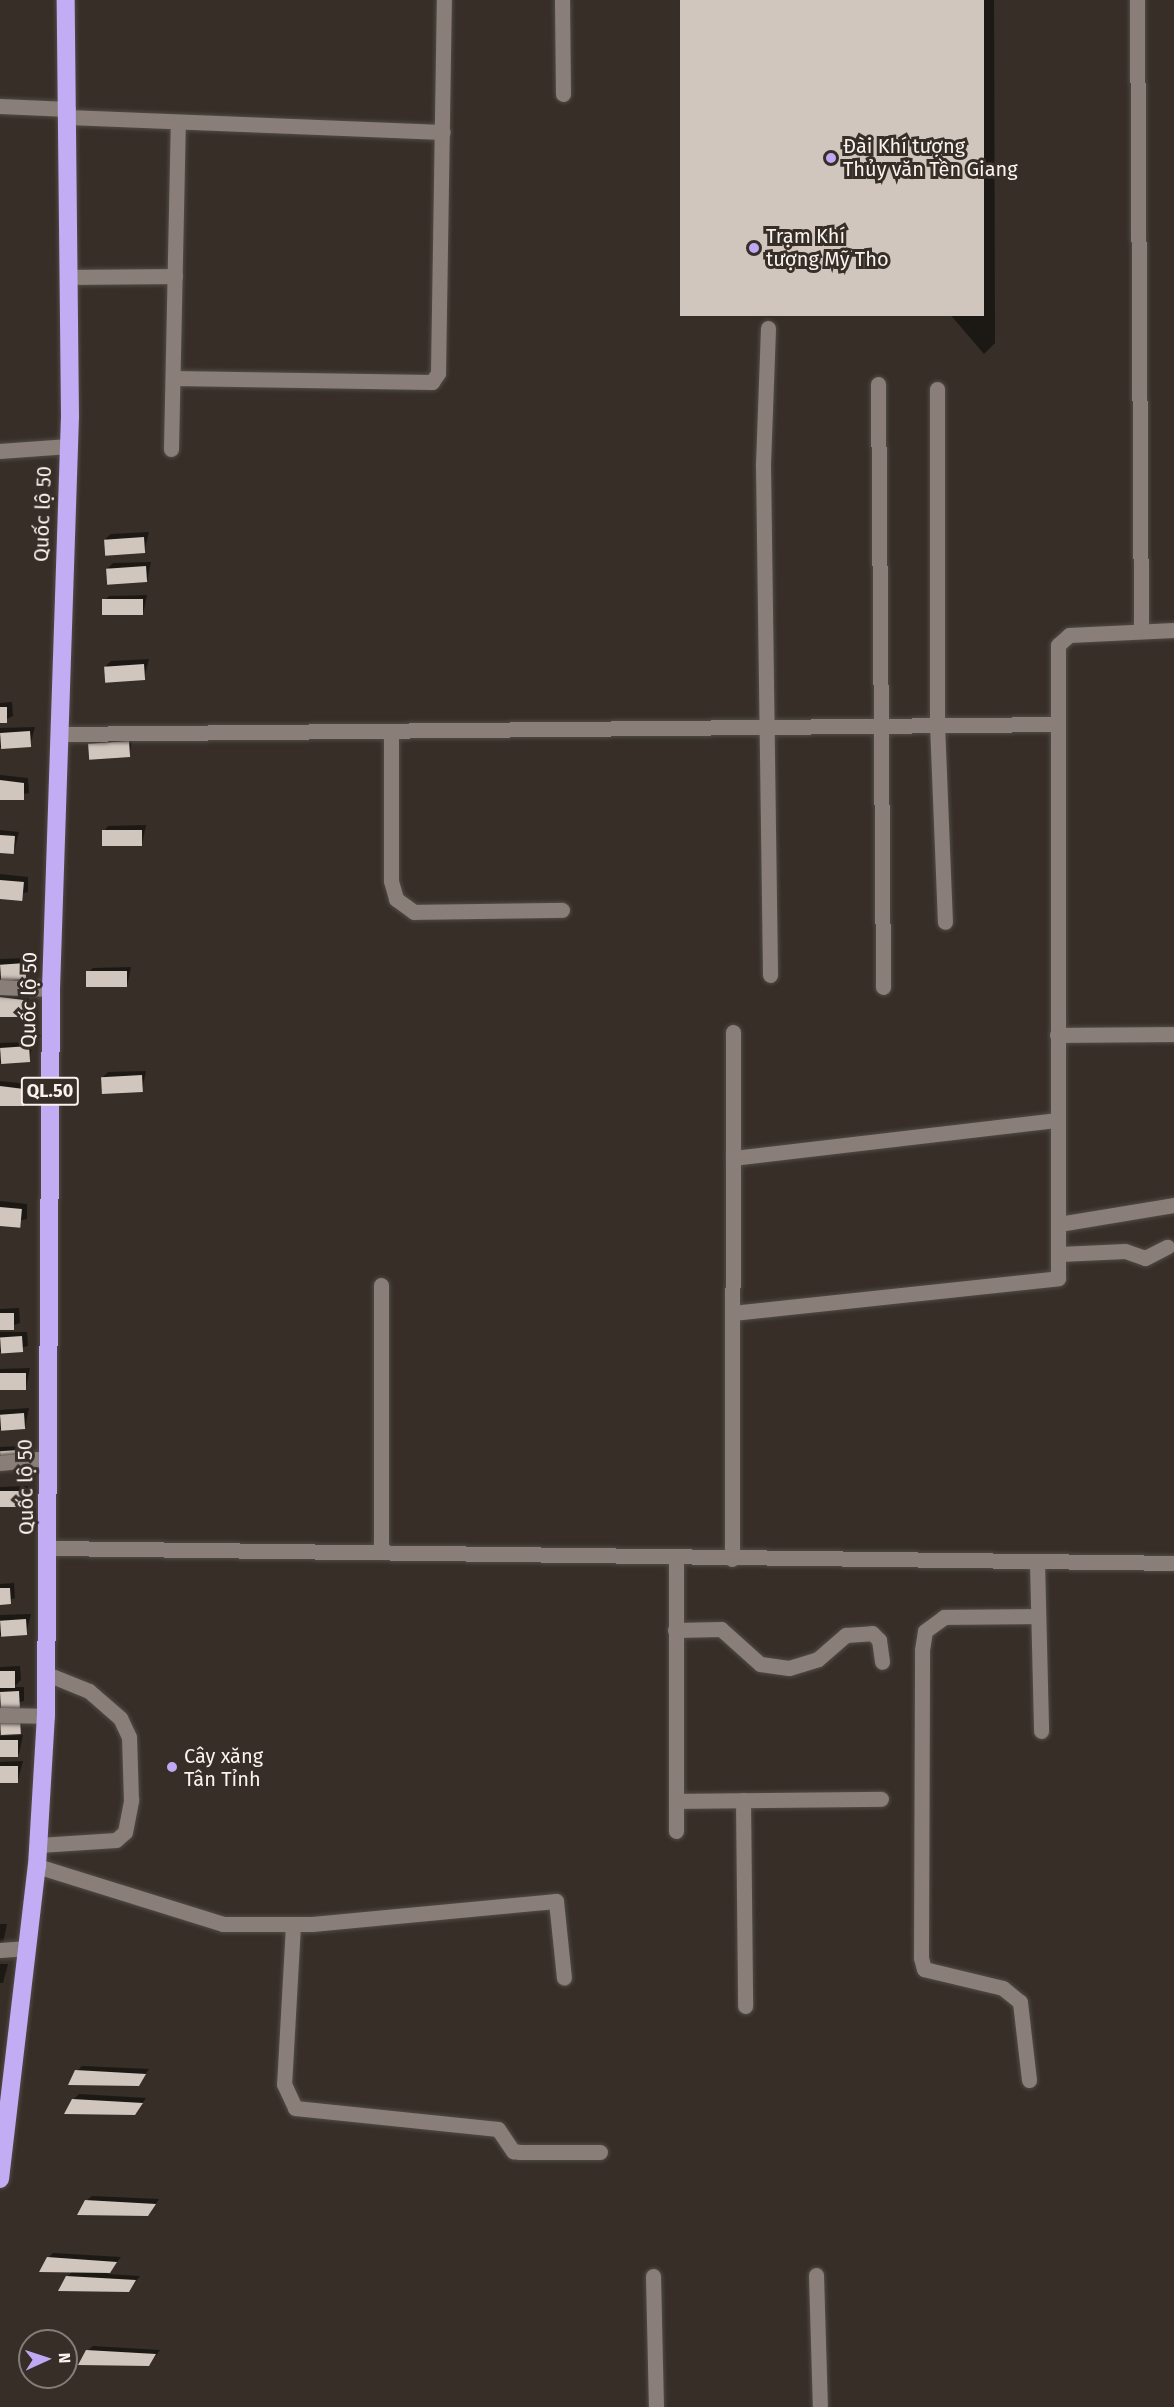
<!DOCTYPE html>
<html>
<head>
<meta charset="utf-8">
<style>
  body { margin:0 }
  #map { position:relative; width:1174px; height:2407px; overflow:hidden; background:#362e27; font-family:"Fira Sans",sans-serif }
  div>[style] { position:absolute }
  .shadow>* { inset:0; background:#0007 }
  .building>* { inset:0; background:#d0c6bd; transform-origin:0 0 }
  .roads { filter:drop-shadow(0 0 2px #524b46) drop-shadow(0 0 2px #524b46) }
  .minor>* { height:15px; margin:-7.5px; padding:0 7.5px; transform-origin:7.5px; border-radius:7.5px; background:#897f78 }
  .highway>* { height:18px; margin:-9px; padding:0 9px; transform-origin:9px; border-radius:9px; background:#c2acf4 }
  .dots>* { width:16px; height:16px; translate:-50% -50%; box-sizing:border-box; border:3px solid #362e27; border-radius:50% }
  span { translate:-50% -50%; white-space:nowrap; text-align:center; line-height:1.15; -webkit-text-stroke:6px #362e27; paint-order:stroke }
  .shield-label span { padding:2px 4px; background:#362e27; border:2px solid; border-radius:4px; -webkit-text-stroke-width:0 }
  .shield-label { font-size:18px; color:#f9f3ef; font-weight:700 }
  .poi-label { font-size:20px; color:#f9f3ef }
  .left { translate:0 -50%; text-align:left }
  .street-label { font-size:20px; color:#f9f3ef }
  .north { position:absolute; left:18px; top:2329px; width:60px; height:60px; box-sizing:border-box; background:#362e27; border:2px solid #847d77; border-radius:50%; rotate:87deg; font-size:16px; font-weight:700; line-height:24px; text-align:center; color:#f9f3ef }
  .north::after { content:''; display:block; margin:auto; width:21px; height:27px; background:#c0a8f4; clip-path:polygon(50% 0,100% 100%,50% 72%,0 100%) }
</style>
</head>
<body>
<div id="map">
  <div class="shadow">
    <div style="clip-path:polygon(681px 0,994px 0,995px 343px,984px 354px)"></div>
    <div style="clip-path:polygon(149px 532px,144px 552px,105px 539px,111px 534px)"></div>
    <div style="clip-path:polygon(151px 562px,147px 581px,108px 568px,113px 563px)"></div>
    <div style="clip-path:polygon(147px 595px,143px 614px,104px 601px,109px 596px)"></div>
    <div style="clip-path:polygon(149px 659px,144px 679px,106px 666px,111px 661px)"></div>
    <div style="clip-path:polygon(12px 702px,13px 716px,0 722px,0 703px)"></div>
    <div style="clip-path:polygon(35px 727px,30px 746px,0 747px,0 728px)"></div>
    <div style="clip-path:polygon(133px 737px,129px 756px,90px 743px,95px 738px)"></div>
    <div style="clip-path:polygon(0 775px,28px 778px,29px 793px,0 798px)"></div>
    <div style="clip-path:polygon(146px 825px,142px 844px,103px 832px,108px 826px)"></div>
    <div style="clip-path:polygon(0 830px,19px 832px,14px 852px,0 852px)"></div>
    <div style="clip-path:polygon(0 874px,28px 877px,28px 892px,0 898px)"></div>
    <div style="clip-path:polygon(30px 958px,25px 978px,0 979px,0 959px)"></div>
    <div style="clip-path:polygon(131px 967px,127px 986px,88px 973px,93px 968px)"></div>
    <div style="clip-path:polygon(0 992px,29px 995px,29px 1010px,0 1015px)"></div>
    <div style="clip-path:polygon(33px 1042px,29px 1061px,0 1063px,0 1043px)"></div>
    <div style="clip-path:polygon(146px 1071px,142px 1090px,103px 1077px,108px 1072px)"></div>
    <div style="clip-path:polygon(0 1081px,29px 1084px,29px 1099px,0 1104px)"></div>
    <div style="clip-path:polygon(0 1201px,27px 1204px,27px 1219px,0 1224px)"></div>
    <div style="clip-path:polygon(19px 1308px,20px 1323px,0 1329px,0 1309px)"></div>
    <div style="clip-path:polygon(0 1332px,27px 1332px,28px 1346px,0 1352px)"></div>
    <div style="clip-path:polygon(30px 1368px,26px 1387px,0 1388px,0 1369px)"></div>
    <div style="clip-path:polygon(29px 1408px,25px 1428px,0 1429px,0 1410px)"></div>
    <div style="clip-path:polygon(24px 1446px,24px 1460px,0 1466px,0 1447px)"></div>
    <div style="clip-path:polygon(28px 1486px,24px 1506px,0 1507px,0 1487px)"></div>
    <div style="clip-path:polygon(14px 1583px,15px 1598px,0 1603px,0 1584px)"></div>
    <div style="clip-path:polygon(31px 1614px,26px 1634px,0 1635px,0 1615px)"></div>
    <div style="clip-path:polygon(20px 1666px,21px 1680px,14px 1687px,24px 1687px,24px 1701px,0 1707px,0 1667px)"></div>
    <div style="clip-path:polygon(24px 1713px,20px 1732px,0 1733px)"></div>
    <div style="clip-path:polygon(23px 1735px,19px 1754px,0 1755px,0 1736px)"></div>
    <div style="clip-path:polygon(23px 1761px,18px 1780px,0 1781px,0 1762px)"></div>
    <div style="clip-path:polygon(0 1924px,7px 1924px,3px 1943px,0 1943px)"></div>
    <div style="clip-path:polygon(0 1964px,8px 1964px,3px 1983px,0 1983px)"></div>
    <div style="clip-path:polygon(82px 2066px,149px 2069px,138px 2084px,77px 2071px)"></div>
    <div style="clip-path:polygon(79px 2094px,146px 2098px,135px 2113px,73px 2100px)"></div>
    <div style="clip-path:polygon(92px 2196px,159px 2199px,148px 2215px,86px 2201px)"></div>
    <div style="clip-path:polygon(53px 2253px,121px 2257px,107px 2274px,140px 2276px,129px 2290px,67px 2277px,73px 2271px,48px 2258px)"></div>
    <div style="clip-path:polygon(93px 2346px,160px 2350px,149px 2365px,87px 2351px)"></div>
  </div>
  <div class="building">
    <div style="left:680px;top:0;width:304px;height:316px"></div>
    <div style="left:144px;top:537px;width:16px;height:40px;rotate:86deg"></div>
    <div style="left:146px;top:566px;width:16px;height:40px;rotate:86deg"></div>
    <div style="left:143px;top:599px;width:16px;height:41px;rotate:90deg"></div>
    <div style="left:144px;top:664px;width:16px;height:40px;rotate:86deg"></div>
    <div style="left:0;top:707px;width:7px;height:16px"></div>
    <div style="left:30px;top:731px;width:16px;height:30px;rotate:86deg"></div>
    <div style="left:129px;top:741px;width:16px;height:41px;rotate:86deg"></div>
    <div style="clip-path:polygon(0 780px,24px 783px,24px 800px,0 800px)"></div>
    <div style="left:142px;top:830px;width:16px;height:40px;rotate:90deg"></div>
    <div style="left:0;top:835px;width:15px;height:18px;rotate:4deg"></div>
    <div style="left:0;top:880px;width:24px;height:19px;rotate:5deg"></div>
    <div style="left:25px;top:963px;width:16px;height:25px;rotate:86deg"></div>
    <div style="left:127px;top:971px;width:16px;height:41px;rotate:90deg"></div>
    <div style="clip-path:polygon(0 997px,24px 1000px,24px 1017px,0 1017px)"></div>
    <div style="left:29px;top:1046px;width:16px;height:29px;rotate:86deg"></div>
    <div style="left:142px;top:1075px;width:17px;height:41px;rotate:87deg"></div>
    <div style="clip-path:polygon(0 1086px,24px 1089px,24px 1106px,0 1106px)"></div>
    <div style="left:0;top:1207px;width:22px;height:19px;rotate:5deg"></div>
    <div style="left:0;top:1313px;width:14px;height:17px"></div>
    <div style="left:22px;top:1336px;width:16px;height:22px;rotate:86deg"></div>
    <div style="left:0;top:1373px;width:26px;height:17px"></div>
    <div style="left:24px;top:1413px;width:16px;height:24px;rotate:86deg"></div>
    <div style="left:19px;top:1450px;width:16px;height:19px;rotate:86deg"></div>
    <div style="left:24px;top:1491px;width:16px;height:24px;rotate:90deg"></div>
    <div style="clip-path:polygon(0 1588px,10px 1588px,11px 1604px,0 1605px)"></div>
    <div style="left:26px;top:1619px;width:16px;height:26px;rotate:86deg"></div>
    <div style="left:0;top:1671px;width:15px;height:17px"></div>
    <div style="left:19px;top:1691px;width:17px;height:19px;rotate:87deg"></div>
    <div style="left:20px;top:1717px;width:17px;height:20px;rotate:87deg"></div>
    <div style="left:0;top:1740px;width:18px;height:17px"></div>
    <div style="left:0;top:1766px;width:18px;height:17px"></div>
    <div style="clip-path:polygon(75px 2070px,146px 2074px,139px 2086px,68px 2085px)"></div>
    <div style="clip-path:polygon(72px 2099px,143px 2103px,135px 2115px,64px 2114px)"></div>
    <div style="clip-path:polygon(85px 2200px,156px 2204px,148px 2216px,77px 2215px)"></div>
    <div style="clip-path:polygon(47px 2257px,117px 2262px,110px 2273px,39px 2272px)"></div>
    <div style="clip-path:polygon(66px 2276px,136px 2280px,129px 2292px,58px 2291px)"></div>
    <div style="clip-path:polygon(86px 2350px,156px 2354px,149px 2366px,78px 2365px)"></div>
  </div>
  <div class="roads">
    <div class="minor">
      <div style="left:562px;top:0;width:94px;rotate:89.4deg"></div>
      <div style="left:1137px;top:0;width:630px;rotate:89.64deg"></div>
      <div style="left:0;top:106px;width:68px;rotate:2.5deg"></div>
      <div style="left:68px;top:117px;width:375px;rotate:2.3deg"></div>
      <div style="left:69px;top:277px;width:106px;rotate:-0.5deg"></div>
      <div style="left:768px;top:328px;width:137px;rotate:92.1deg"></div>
      <div style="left:763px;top:465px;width:510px;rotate:89.21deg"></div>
      <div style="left:173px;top:378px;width:259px;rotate:0.9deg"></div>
      <div style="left:432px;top:382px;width:11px;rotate:-56deg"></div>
      <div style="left:438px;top:373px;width:373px;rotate:-89.1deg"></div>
      <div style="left:878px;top:384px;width:603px;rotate:89.52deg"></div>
      <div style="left:937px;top:389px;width:335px;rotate:90deg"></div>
      <div style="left:937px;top:724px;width:198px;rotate:87.7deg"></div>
      <div style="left:171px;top:449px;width:327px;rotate:-88.8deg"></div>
      <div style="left:0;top:451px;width:68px;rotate:-4.2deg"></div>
      <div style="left:391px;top:732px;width:149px;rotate:90deg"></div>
      <div style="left:391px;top:881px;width:19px;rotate:74deg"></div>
      <div style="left:396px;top:899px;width:22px;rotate:36deg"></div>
      <div style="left:414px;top:912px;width:148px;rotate:-0.8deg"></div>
      <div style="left:58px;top:734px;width:998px;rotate:-0.57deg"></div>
      <div style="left:0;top:987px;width:51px;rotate:2.2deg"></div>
      <div style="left:1057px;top:1035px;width:117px;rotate:-0.5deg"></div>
      <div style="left:733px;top:1158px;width:326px;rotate:-6.7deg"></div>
      <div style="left:1059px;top:1224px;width:117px;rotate:-9.4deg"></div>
      <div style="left:1060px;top:1254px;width:65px;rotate:-2.6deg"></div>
      <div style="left:1125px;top:1251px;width:21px;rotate:19deg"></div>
      <div style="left:1145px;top:1258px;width:25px;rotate:-27deg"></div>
      <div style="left:733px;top:1313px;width:327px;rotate:-6.1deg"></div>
      <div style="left:1058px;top:1278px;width:633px;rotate:-90deg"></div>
      <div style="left:1058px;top:645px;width:15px;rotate:-42deg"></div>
      <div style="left:1069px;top:635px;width:105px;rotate:-2.7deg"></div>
      <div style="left:0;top:1463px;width:48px;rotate:-5.9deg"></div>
      <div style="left:50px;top:1548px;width:1124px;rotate:0.76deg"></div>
      <div style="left:381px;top:1550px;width:265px;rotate:-90deg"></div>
      <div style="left:676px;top:1559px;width:272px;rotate:90deg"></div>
      <div style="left:732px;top:1559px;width:527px;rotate:-89.89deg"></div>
      <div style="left:1037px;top:1562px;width:169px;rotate:88.6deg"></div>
      <div style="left:675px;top:1630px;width:46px;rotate:-1.2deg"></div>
      <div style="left:721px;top:1629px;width:52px;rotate:41.9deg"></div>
      <div style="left:760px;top:1664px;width:29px;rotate:8deg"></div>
      <div style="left:789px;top:1668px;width:30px;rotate:-17deg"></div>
      <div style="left:818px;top:1659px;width:37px;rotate:-41deg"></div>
      <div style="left:846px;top:1635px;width:26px;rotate:-4deg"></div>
      <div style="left:872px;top:1633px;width:10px;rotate:45deg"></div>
      <div style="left:879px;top:1640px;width:22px;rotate:82deg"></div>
      <div style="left:0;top:1715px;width:46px;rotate:1.2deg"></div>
      <div style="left:743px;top:1800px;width:206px;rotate:89.4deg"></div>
      <div style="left:676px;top:1801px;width:205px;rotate:-0.6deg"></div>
      <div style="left:39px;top:1845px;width:77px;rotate:-3.7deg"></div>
      <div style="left:116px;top:1840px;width:12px;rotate:-42deg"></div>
      <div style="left:125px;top:1832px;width:33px;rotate:-79deg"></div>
      <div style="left:131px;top:1800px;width:63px;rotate:-91.8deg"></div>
      <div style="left:129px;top:1737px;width:21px;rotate:-115deg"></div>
      <div style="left:120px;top:1718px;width:41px;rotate:-138.9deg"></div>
      <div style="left:89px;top:1691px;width:45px;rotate:-158deg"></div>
      <div style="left:37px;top:1866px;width:195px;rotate:17.3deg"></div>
      <div style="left:223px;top:1924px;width:89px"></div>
      <div style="left:312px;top:1924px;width:245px;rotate:-5.4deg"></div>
      <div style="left:556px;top:1901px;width:77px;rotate:84.1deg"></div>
      <div style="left:293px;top:1925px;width:159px;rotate:93.2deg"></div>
      <div style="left:284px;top:2084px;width:26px;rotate:65deg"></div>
      <div style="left:295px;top:2108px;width:204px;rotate:5.9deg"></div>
      <div style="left:498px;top:2129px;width:27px;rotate:56deg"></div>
      <div style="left:513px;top:2151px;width:7px;rotate:8deg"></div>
      <div style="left:520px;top:2152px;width:80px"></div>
      <div style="left:0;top:1950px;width:28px;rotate:-4deg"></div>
      <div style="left:1029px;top:2080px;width:79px;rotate:-96.6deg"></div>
      <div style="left:1020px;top:2002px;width:22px;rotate:-141deg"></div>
      <div style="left:1003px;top:1988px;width:81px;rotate:-166.5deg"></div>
      <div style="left:924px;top:1969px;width:11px;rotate:-105deg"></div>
      <div style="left:921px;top:1958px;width:308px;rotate:-89.8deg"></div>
      <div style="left:922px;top:1650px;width:19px;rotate:-81deg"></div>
      <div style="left:925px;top:1631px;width:24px;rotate:-36deg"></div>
      <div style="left:944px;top:1617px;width:94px;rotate:-0.6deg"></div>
      <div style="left:816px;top:2275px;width:132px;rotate:88.3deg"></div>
      <div style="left:653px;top:2276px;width:131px;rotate:88.7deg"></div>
    </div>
    <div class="highway">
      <div style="left:0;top:2179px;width:315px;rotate:-83.3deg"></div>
      <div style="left:37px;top:1866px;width:150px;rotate:-86.6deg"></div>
      <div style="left:46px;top:1716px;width:727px;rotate:-89.61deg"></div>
      <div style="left:51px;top:989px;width:573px;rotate:-88.1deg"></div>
      <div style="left:70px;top:416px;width:416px;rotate:-90.6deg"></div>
    </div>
  </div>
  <div class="dots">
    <div style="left:831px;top:158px;background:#c0a8f4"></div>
    <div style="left:754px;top:248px;background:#c0a8f4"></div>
    <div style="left:172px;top:1767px;background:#c0a8f4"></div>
  </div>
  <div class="shield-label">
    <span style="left:50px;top:1091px">QL.50</span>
  </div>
  <div class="poi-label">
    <span class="left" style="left:843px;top:158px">Đài Khí tượng<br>Thủy văn Tền Giang</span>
    <span class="left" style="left:766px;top:248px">Trạm Khí<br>tượng Mỹ Tho</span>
    <span class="left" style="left:184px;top:1768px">Cây xăng<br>Tân Tỉnh</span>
  </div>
  <div class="street-label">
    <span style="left:43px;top:514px;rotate:-88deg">Quốc lộ 50</span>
    <span style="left:29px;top:1000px;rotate:-89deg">Quốc lộ 50</span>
    <span style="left:26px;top:1487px;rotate:-91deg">Quốc lộ 50</span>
  </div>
  <div class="north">N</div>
</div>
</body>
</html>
